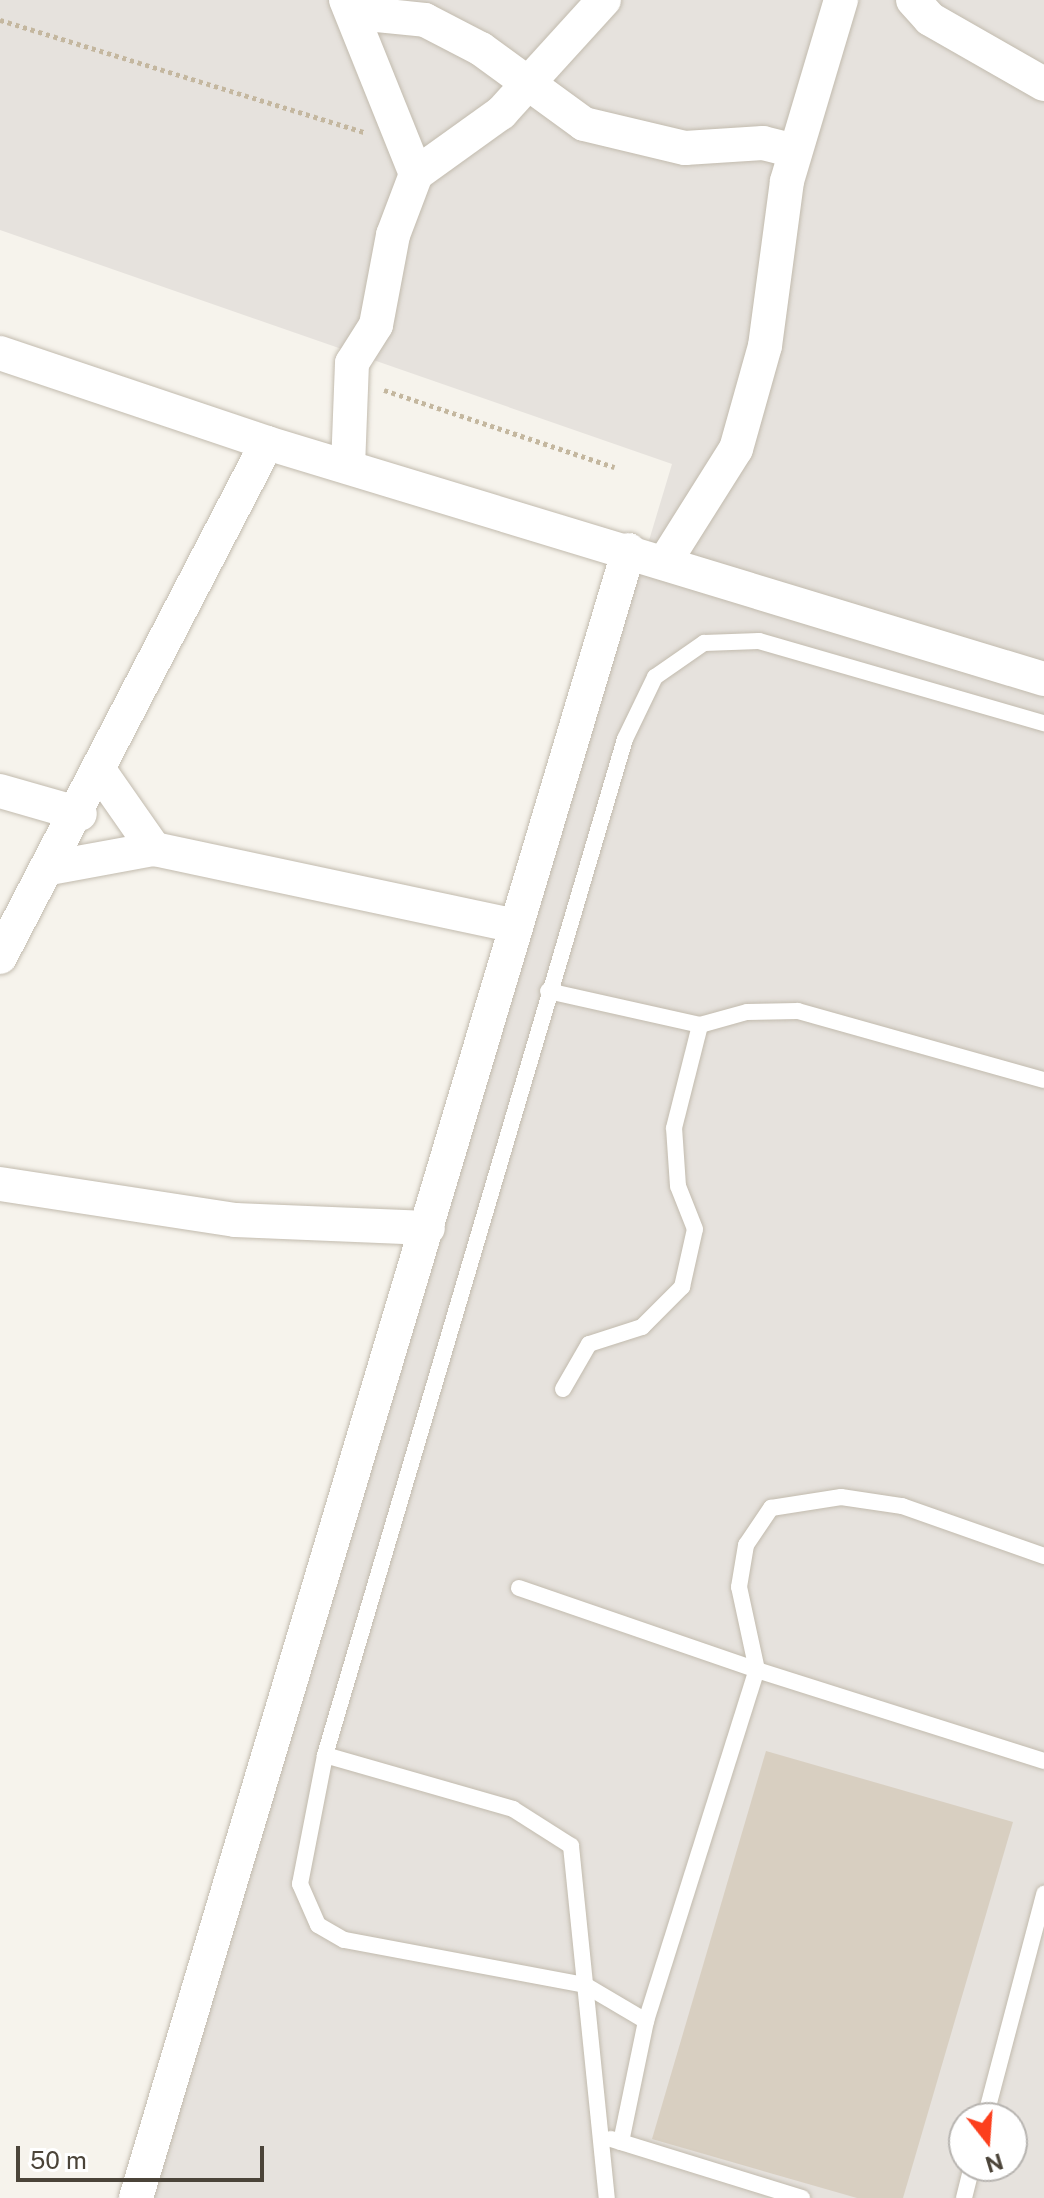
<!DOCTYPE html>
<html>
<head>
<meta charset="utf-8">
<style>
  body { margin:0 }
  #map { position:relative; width:1044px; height:2198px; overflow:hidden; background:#f6f3ec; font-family:"Public Sans",sans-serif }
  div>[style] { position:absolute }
  .industrial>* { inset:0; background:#e6e2dd }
  .building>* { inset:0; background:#d8cfc1 }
  .path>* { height:5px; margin-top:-2.5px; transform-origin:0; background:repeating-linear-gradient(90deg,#c4b79f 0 4px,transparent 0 8px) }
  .roads { filter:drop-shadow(0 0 2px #c2bbae) drop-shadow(0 0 2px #c2bbae) }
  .lane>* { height:16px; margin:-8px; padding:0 8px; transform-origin:8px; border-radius:8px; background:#fff }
  .street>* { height:34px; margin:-17px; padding:0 17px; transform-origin:17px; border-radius:17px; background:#fff }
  span { translate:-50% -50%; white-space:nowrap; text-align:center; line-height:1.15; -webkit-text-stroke:6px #fff; paint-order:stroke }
  .north { position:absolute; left:948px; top:2102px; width:80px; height:80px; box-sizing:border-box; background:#fff; border:2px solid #b7b4b0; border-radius:50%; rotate:163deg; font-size:22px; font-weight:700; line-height:32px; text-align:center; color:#4b4439 }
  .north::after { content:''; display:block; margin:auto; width:28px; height:36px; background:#fc3f1d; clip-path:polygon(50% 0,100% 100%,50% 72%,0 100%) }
  .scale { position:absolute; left:16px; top:2146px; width:248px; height:36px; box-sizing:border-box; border:4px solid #4b4439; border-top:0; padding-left:10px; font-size:24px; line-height:28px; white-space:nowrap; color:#4b4439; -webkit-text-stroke:6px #fff; paint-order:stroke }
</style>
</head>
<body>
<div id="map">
  <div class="industrial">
    <div style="clip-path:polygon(evenodd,0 0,1044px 0,1044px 2198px,151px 2198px,672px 464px,0 230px,0 0,964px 2118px,1012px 2118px,1012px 2166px,964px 2166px,964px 2118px)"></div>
  </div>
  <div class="building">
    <div style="clip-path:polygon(766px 1751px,1013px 1822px,903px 2198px,857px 2198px,652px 2139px)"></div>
  </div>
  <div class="path">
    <div style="left:0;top:20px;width:381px;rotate:17.1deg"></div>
    <div style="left:384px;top:390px;width:243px;rotate:18.5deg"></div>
  </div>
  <div class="roads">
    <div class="lane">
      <div style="left:548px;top:991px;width:156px;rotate:12.6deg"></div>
      <div style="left:700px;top:1025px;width:49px;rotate:-15.5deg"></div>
      <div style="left:747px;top:1012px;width:51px;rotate:-1.1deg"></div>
      <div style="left:798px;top:1011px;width:255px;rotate:15.7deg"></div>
      <div style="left:563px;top:1389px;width:52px;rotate:-60deg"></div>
      <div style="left:589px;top:1344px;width:56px;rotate:-17.8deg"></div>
      <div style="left:642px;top:1327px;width:57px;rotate:-45deg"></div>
      <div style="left:682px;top:1287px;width:59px;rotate:-77.4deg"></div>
      <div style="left:695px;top:1229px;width:46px;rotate:-111.6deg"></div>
      <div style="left:678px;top:1186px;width:58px;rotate:-93.9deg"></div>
      <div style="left:674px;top:1128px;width:106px;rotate:-75.8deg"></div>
      <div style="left:519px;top:1588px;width:252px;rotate:19deg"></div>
      <div style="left:757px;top:1670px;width:85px;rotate:-102.2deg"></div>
      <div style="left:739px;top:1587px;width:43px;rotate:-80.5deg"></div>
      <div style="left:746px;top:1545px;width:45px;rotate:-56deg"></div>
      <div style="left:771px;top:1508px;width:71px;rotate:-8.9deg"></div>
      <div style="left:841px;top:1497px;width:62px;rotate:8.4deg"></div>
      <div style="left:902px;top:1506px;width:151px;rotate:19.4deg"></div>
      <div style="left:325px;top:1755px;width:196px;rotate:16deg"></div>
      <div style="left:513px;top:1809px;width:69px;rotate:32.5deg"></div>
      <div style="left:571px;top:1846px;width:354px;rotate:84.2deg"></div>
      <div style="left:646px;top:2021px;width:71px;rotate:-149.5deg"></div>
      <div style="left:585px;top:1985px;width:245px;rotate:-169.4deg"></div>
      <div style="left:344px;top:1940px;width:30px;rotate:-150deg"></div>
      <div style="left:318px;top:1925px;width:45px;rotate:-113.7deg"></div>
      <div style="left:300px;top:1884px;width:131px;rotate:-79deg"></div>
      <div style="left:325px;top:1755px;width:1059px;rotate:-73.55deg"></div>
      <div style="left:625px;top:739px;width:69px;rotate:-64.2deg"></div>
      <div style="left:655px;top:677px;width:60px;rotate:-34.8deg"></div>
      <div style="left:704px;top:643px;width:55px;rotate:-2.1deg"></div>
      <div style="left:759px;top:641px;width:297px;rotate:16.1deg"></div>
      <div style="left:985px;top:2118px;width:232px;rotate:-75.2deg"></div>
      <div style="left:611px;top:2139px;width:200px;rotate:17.2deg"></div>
      <div style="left:621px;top:2142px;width:124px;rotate:-78.3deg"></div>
      <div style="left:646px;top:2021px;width:368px;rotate:-72.5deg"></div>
      <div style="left:757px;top:1670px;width:301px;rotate:17.6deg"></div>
      <div style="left:964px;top:2198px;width:33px;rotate:-76deg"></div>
    </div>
    <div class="street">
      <div style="left:346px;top:0;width:188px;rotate:68.1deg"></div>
      <div style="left:349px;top:0;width:23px;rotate:38deg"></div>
      <div style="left:367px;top:14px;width:58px;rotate:5.9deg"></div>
      <div style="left:425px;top:20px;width:63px;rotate:27.4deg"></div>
      <div style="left:481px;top:49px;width:127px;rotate:36.1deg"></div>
      <div style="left:584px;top:124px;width:104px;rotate:13.4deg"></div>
      <div style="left:685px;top:148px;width:78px;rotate:-3.7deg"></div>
      <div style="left:763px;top:143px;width:33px;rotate:14deg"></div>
      <div style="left:913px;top:0;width:25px;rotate:48deg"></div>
      <div style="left:930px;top:19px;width:131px;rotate:29.7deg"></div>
      <div style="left:0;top:353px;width:282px;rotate:18.6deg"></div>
      <div style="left:267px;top:443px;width:812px;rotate:16.9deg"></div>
      <div style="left:348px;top:467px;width:104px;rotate:-87.8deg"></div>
      <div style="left:352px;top:363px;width:45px;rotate:-57.7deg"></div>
      <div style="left:376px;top:325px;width:92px;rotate:-79.3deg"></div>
      <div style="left:393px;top:235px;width:65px;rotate:-69.3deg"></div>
      <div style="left:416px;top:174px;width:105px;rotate:-35.7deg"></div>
      <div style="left:501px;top:113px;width:153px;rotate:-47.7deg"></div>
      <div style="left:666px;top:560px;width:131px;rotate:-57.8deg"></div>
      <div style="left:736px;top:449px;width:107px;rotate:-74.3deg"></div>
      <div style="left:765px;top:346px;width:166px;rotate:-82.4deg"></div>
      <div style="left:787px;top:181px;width:189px;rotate:-73.4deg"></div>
      <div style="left:101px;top:773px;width:93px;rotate:55.1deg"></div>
      <div style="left:0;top:791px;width:83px;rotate:16deg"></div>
      <div style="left:50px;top:868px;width:106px;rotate:-10.4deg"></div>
      <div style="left:154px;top:849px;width:367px;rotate:12deg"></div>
      <div style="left:0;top:957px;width:579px;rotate:-62.55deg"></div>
      <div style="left:0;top:1184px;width:238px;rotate:8.7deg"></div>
      <div style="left:235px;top:1220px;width:193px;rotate:2.4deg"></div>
      <div style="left:136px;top:2198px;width:1720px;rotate:-73.35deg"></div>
    </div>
  </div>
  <div class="north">N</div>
  <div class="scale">50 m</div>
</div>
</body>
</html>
